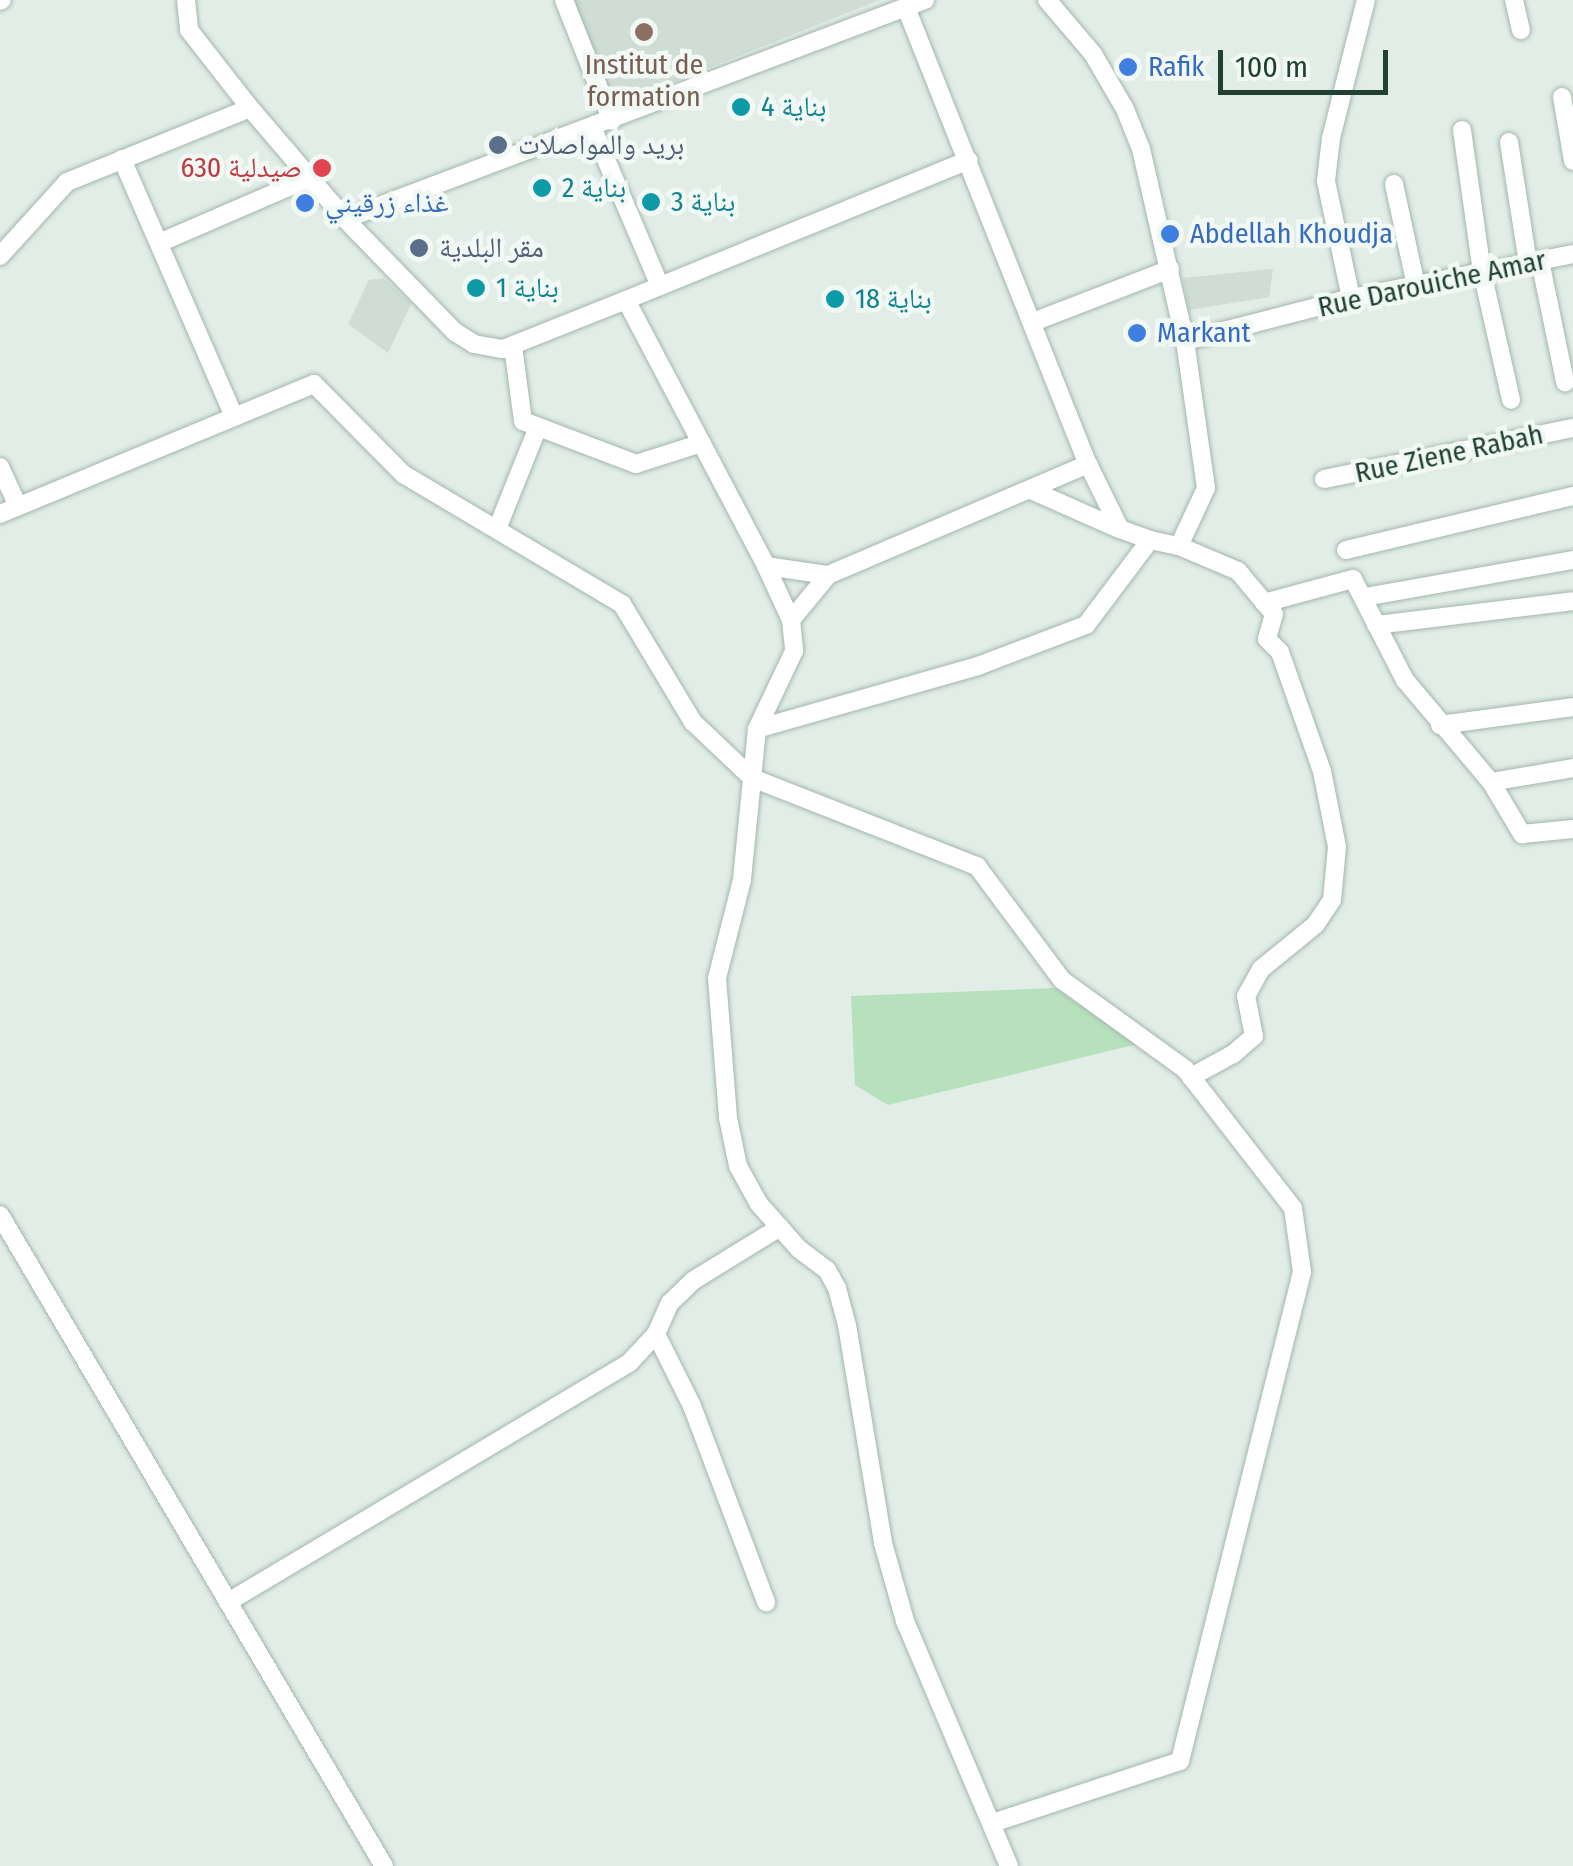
<!DOCTYPE html>
<html>
<head>
<meta charset="utf-8">
<style>
  body { margin:0 }
  #map { position:relative; width:1573px; height:1866px; overflow:hidden; background:#e1ede6; font-family:"Fira Sans Condensed","Noto Naskh Arabic",sans-serif }
  div>[style] { position:absolute }
  .built>* { inset:0; background:#cfddd5 }
  .green>* { inset:0; background:#b7e1bd }
  .roads { filter:drop-shadow(0 0 2px #a3b6ad) drop-shadow(0 0 2px #a3b6ad) }
  .minor>* { height:18px; margin:-9px; padding:0 9px; transform-origin:9px; border-radius:9px; background:#fff }
  .dots>* { width:28px; height:28px; translate:-50% -50%; box-sizing:border-box; border:5px solid #f2f9f5; border-radius:50% }
  span { translate:-50% -50%; white-space:nowrap; text-align:center; line-height:1.15; -webkit-text-stroke:9px #f2f9f5; paint-order:stroke }
  .education-label { font-size:28px; color:#785e54 }
  .shop-label { font-size:28px; color:#366cbe }
  .left { translate:0 -50%; text-align:left }
  .culture-label { font-size:28px; color:#0d838f }
  .service-label { font-size:28px; color:#4e5e75 }
  .health-label { font-size:28px; color:#be3a42 }
  .right { translate:-100% -50%; text-align:right }
  .street-label { font-size:28px; color:#1f4033 }
  .scale { position:absolute; left:1218px; top:50px; width:170px; height:45px; box-sizing:border-box; border:5px solid #1f4033; border-top:0; padding-left:12px; font-size:30px; line-height:35px; white-space:nowrap; color:#1f4033; -webkit-text-stroke:8px #f2f9f5; paint-order:stroke }
</style>
</head>
<body>
<div id="map">
  <div class="built">
    <div style="clip-path:polygon(564px 0,880px 0,607px 108px)"></div>
    <div style="clip-path:polygon(1273px 269px,1269px 297px,1189px 310px,1183px 278px)"></div>
    <div style="clip-path:polygon(384px 278px,411px 304px,388px 353px,348px 324px,369px 280px)"></div>
  </div>
  <div class="green">
    <div style="clip-path:polygon(1055px 988px,1137px 1044px,888px 1105px,855px 1085px,851px 996px)"></div>
  </div>
  <div class="roads">
    <div class="minor">
      <div style="left:186px;top:0;width:30px;rotate:84deg"></div>
      <div style="left:189px;top:30px;width:99px;rotate:52deg"></div>
      <div style="left:250px;top:108px;width:146px;rotate:49.4deg"></div>
      <div style="left:345px;top:219px;width:158px;rotate:45.8deg"></div>
      <div style="left:455px;top:332px;width:22px;rotate:32deg"></div>
      <div style="left:474px;top:344px;width:29px;rotate:10deg"></div>
      <div style="left:503px;top:349px;width:132px;rotate:-21.7deg"></div>
      <div style="left:626px;top:300px;width:301px;rotate:62.2deg"></div>
      <div style="left:766px;top:566px;width:63px;rotate:8.3deg"></div>
      <div style="left:828px;top:575px;width:283px;rotate:-23.1deg"></div>
      <div style="left:1088px;top:464px;width:72px;rotate:63.8deg"></div>
      <div style="left:1120px;top:529px;width:32px;rotate:20deg"></div>
      <div style="left:564px;top:0;width:130px;rotate:68.4deg"></div>
      <div style="left:1514px;top:0;width:31px;rotate:77deg"></div>
      <div style="left:0;top:1px;width:2px;rotate:-27deg"></div>
      <div style="left:907px;top:10px;width:489px;rotate:68.3deg"></div>
      <div style="left:1562px;top:97px;width:65px;rotate:80.2deg"></div>
      <div style="left:593px;top:129px;width:171px;rotate:66.9deg"></div>
      <div style="left:1462px;top:130px;width:143px;rotate:82deg"></div>
      <div style="left:1482px;top:272px;width:131px;rotate:77.2deg"></div>
      <div style="left:1509px;top:142px;width:123px;rotate:81.1deg"></div>
      <div style="left:122px;top:159px;width:281px;rotate:66.5deg"></div>
      <div style="left:1394px;top:184px;width:104px;rotate:77.8deg"></div>
      <div style="left:345px;top:219px;width:620px;rotate:-20.69deg"></div>
      <div style="left:159px;top:243px;width:163px;rotate:-23.4deg"></div>
      <div style="left:0;top:256px;width:100px;rotate:-47.8deg"></div>
      <div style="left:67px;top:182px;width:197px;rotate:-22deg"></div>
      <div style="left:1540px;top:261px;width:124px;rotate:78.3deg"></div>
      <div style="left:1351px;top:298px;width:120px;rotate:-102.1deg"></div>
      <div style="left:1326px;top:181px;width:43px;rotate:-83.4deg"></div>
      <div style="left:1331px;top:138px;width:142px;rotate:-75.8deg"></div>
      <div style="left:626px;top:300px;width:370px;rotate:-22.2deg"></div>
      <div style="left:1033px;top:322px;width:147px;rotate:-21.1deg"></div>
      <div style="left:1185px;top:341px;width:171px;rotate:-14.5deg"></div>
      <div style="left:1351px;top:298px;width:226px;rotate:-11.2deg"></div>
      <div style="left:513px;top:346px;width:76px;rotate:82.4deg"></div>
      <div style="left:523px;top:421px;width:121px;rotate:20.8deg"></div>
      <div style="left:636px;top:464px;width:69px;rotate:-17.7deg"></div>
      <div style="left:0;top:467px;width:41px;rotate:65.3deg"></div>
      <div style="left:1324px;top:479px;width:254px;rotate:-11.6deg"></div>
      <div style="left:1031px;top:490px;width:96px;rotate:23.9deg"></div>
      <div style="left:0;top:514px;width:340px;rotate:-22.5deg"></div>
      <div style="left:314px;top:384px;width:127px;rotate:45.3deg"></div>
      <div style="left:403px;top:474px;width:255px;rotate:30.7deg"></div>
      <div style="left:622px;top:604px;width:138px;rotate:59deg"></div>
      <div style="left:693px;top:722px;width:81px;rotate:43.5deg"></div>
      <div style="left:752px;top:778px;width:242px;rotate:21.4deg"></div>
      <div style="left:977px;top:866px;width:142px;rotate:53.3deg"></div>
      <div style="left:1062px;top:980px;width:152px;rotate:35.9deg"></div>
      <div style="left:1185px;top:1069px;width:176px;rotate:52.2deg"></div>
      <div style="left:1293px;top:1208px;width:65px;rotate:82deg"></div>
      <div style="left:1302px;top:1272px;width:504px;rotate:104.01deg"></div>
      <div style="left:1180px;top:1761px;width:198px;rotate:161.7deg"></div>
      <div style="left:497px;top:529px;width:110px;rotate:-68.1deg"></div>
      <div style="left:1179px;top:546px;width:64px;rotate:23deg"></div>
      <div style="left:1238px;top:571px;width:56px;rotate:50.1deg"></div>
      <div style="left:1274px;top:614px;width:26px;rotate:106deg"></div>
      <div style="left:1267px;top:639px;width:18px;rotate:45deg"></div>
      <div style="left:1280px;top:652px;width:126px;rotate:70.6deg"></div>
      <div style="left:1322px;top:771px;width:77px;rotate:78.8deg"></div>
      <div style="left:1337px;top:847px;width:53px;rotate:95.4deg"></div>
      <div style="left:1332px;top:900px;width:30px;rotate:124deg"></div>
      <div style="left:1315px;top:925px;width:70px;rotate:140.8deg"></div>
      <div style="left:1261px;top:969px;width:31px;rotate:119deg"></div>
      <div style="left:1246px;top:996px;width:41px;rotate:78.7deg"></div>
      <div style="left:1254px;top:1036px;width:28px;rotate:139deg"></div>
      <div style="left:1233px;top:1054px;width:48px;rotate:151.3deg"></div>
      <div style="left:1346px;top:550px;width:233px;rotate:-13.4deg"></div>
      <div style="left:766px;top:566px;width:60px;rotate:65.2deg"></div>
      <div style="left:791px;top:620px;width:31px;rotate:84deg"></div>
      <div style="left:794px;top:651px;width:86px;rotate:115.4deg"></div>
      <div style="left:757px;top:729px;width:152px;rotate:95.7deg"></div>
      <div style="left:742px;top:880px;width:101px;rotate:104.3deg"></div>
      <div style="left:717px;top:978px;width:140px;rotate:85.5deg"></div>
      <div style="left:728px;top:1118px;width:49px;rotate:78.2deg"></div>
      <div style="left:738px;top:1166px;width:43px;rotate:61.1deg"></div>
      <div style="left:759px;top:1204px;width:60px;rotate:48.4deg"></div>
      <div style="left:799px;top:1249px;width:35px;rotate:37deg"></div>
      <div style="left:827px;top:1270px;width:21px;rotate:61deg"></div>
      <div style="left:837px;top:1288px;width:38px;rotate:75deg"></div>
      <div style="left:847px;top:1325px;width:221px;rotate:80.6deg"></div>
      <div style="left:883px;top:1543px;width:81px;rotate:74.2deg"></div>
      <div style="left:905px;top:1621px;width:266px;rotate:67deg"></div>
      <div style="left:1365px;top:597px;width:211px;rotate:-10.1deg"></div>
      <div style="left:1264px;top:603px;width:92px;rotate:-15.1deg"></div>
      <div style="left:1353px;top:579px;width:114px;rotate:62.8deg"></div>
      <div style="left:1405px;top:680px;width:133px;rotate:49.9deg"></div>
      <div style="left:1491px;top:782px;width:61px;rotate:59.2deg"></div>
      <div style="left:1522px;top:834px;width:51px;rotate:-5.6deg"></div>
      <div style="left:791px;top:620px;width:58px;rotate:-50.6deg"></div>
      <div style="left:1376px;top:625px;width:198px;rotate:-6.9deg"></div>
      <div style="left:1440px;top:725px;width:134px;rotate:-7.7deg"></div>
      <div style="left:757px;top:729px;width:230px;rotate:-15.9deg"></div>
      <div style="left:978px;top:666px;width:116px;rotate:-20.8deg"></div>
      <div style="left:1086px;top:625px;width:106px;rotate:-53deg"></div>
      <div style="left:1150px;top:540px;width:30px;rotate:12deg"></div>
      <div style="left:1179px;top:546px;width:64px;rotate:-65deg"></div>
      <div style="left:1206px;top:488px;width:148px;rotate:-98.1deg"></div>
      <div style="left:1185px;top:341px;width:197px;rotate:-102.9deg"></div>
      <div style="left:1141px;top:149px;width:43px;rotate:-111.8deg"></div>
      <div style="left:1125px;top:109px;width:64px;rotate:-120.2deg"></div>
      <div style="left:1093px;top:54px;width:71px;rotate:-130.4deg"></div>
      <div style="left:1491px;top:782px;width:83px;rotate:-9.7deg"></div>
      <div style="left:0;top:1215px;width:756px;rotate:59.47deg"></div>
      <div style="left:656px;top:1334px;width:80px;rotate:63.4deg"></div>
      <div style="left:692px;top:1406px;width:210px;rotate:69.3deg"></div>
      <div style="left:228px;top:1602px;width:468px;rotate:-30.8deg"></div>
      <div style="left:630px;top:1362px;width:38px;rotate:-47deg"></div>
      <div style="left:656px;top:1334px;width:34px;rotate:-66deg"></div>
      <div style="left:670px;top:1303px;width:33px;rotate:-44deg"></div>
      <div style="left:694px;top:1280px;width:101px;rotate:-31.6deg"></div>
    </div>
  </div>
  <div class="dots">
    <div style="left:644px;top:32px;background:#8d6e63"></div>
    <div style="left:1128px;top:67px;background:#3f7fe0"></div>
    <div style="left:741px;top:107px;background:#0f9aa8"></div>
    <div style="left:498px;top:145px;background:#5c6f8a"></div>
    <div style="left:322px;top:168px;background:#e0444e"></div>
    <div style="left:542px;top:188px;background:#0f9aa8"></div>
    <div style="left:651px;top:202px;background:#0f9aa8"></div>
    <div style="left:305px;top:203px;background:#3f7fe0"></div>
    <div style="left:1170px;top:234px;background:#3f7fe0"></div>
    <div style="left:419px;top:248px;background:#5c6f8a"></div>
    <div style="left:476px;top:288px;background:#0f9aa8"></div>
    <div style="left:835px;top:299px;background:#0f9aa8"></div>
    <div style="left:1137px;top:333px;background:#3f7fe0"></div>
  </div>
  <div class="education-label">
    <span style="left:644px;top:81px">Institut de<br>formation</span>
  </div>
  <div class="shop-label">
    <span class="left" style="left:1148px;top:67px">Rafik</span>
    <span class="left" style="left:325px;top:203px">غذاء زرقيني</span>
    <span class="left" style="left:1190px;top:234px">Abdellah Khoudja</span>
    <span class="left" style="left:1157px;top:333px">Markant</span>
  </div>
  <div class="culture-label">
    <span class="left" style="left:761px;top:107px">بناية 4</span>
    <span class="left" style="left:562px;top:188px">بناية 2</span>
    <span class="left" style="left:671px;top:202px">بناية 3</span>
    <span class="left" style="left:496px;top:288px">بناية 1</span>
    <span class="left" style="left:855px;top:299px">بناية 18</span>
  </div>
  <div class="service-label">
    <span class="left" style="left:518px;top:145px">بريد والمواصلات</span>
    <span class="left" style="left:439px;top:248px">مقر البلدية</span>
  </div>
  <div class="health-label">
    <span class="right" style="left:302px;top:168px">صيدلية 630</span>
  </div>
  <div class="street-label">
    <span style="left:1432px;top:284px;rotate:-12deg">Rue Darouiche Amar</span>
    <span style="left:1449px;top:454px;rotate:-12deg">Rue Ziene Rabah</span>
  </div>
  <div class="scale">100 m</div>
</div>
</body>
</html>
